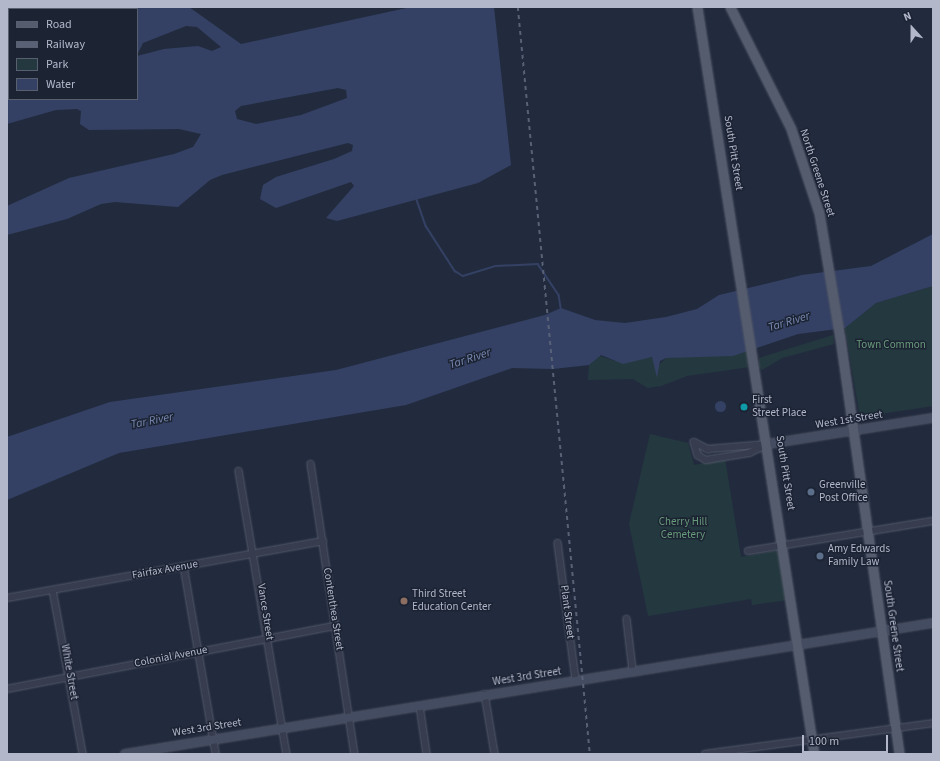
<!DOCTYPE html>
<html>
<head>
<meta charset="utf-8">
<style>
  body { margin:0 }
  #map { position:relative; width:940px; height:761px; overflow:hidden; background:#222b3e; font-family:"Source Sans 3",sans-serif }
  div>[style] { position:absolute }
  .green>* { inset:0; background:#24393f }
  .water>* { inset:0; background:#344164 }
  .round { border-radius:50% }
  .stream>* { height:1.5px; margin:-0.75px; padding:0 0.75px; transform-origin:0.75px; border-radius:0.75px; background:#344164 }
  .roads { filter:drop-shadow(0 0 1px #525869) drop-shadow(0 0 1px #525869) }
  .street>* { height:5.5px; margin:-2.75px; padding:0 2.75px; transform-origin:2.75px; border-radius:2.75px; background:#373d4e }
  .secondary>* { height:8px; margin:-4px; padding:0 4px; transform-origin:4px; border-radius:4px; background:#444c62 }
  .primary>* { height:9px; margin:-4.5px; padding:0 4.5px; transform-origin:4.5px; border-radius:4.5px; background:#545c6e }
  .rail>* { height:1.5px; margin-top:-0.75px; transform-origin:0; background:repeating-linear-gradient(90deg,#586176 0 4px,transparent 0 8px) }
  .dots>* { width:11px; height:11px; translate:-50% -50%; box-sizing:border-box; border:2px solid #1c2333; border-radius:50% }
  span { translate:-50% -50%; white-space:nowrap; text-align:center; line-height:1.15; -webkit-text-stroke:3px #1c2333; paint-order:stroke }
  .street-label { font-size:11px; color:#b2b8ca }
  .park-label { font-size:11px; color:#689c7a }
  .poi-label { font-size:11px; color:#b2b8ca }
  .left { translate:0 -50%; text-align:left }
  .water-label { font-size:12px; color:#798ab2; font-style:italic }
  .frame { position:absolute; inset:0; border:8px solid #b2b8ca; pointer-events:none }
  .legend { position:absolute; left:8px; top:8px; width:130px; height:92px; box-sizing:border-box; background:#1c2333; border:1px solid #585f6f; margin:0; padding:5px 7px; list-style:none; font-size:12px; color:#b2b8ca }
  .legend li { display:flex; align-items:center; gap:8px; height:20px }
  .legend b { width:20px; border:1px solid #585f6f }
  .north { position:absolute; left:892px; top:8px; width:40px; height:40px; -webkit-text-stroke:3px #1c2333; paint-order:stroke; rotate:339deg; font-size:11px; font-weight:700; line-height:16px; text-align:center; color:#b2b8ca }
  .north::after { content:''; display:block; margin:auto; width:14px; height:18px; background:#b2b8ca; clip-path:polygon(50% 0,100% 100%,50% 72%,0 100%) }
  .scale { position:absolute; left:802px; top:735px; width:86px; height:18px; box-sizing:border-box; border:2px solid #b2b8ca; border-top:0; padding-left:5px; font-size:12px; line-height:14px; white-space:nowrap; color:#b2b8ca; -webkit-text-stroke:3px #1c2333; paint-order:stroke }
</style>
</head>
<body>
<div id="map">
  <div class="green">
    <div style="clip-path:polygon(933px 286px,933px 406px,860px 417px,845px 328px,876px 303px)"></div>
    <div style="clip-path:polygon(833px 335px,834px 344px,782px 358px,762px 370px,759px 366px,759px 358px)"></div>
    <div style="clip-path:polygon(747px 350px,750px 367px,687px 376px,661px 386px,648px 388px,633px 379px,588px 380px,589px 365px,597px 355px,615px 361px,652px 357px,659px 365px,666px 358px)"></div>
    <div style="clip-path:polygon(650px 434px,688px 443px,694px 465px,725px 459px,741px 557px,779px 550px,788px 600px,752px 605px,751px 599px,648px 616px,629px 524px)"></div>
  </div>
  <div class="water">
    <div style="clip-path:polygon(evenodd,7px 7px,189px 7px,241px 44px,411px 7px,494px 7px,511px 165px,478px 183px,337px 221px,326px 218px,354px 186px,351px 182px,276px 208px,260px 199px,263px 185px,276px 177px,334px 159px,352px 151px,353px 145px,348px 143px,222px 175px,210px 180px,178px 207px,115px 202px,101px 204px,67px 219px,7px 235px,7px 206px,69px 178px,174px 154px,193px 147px,201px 134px,179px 129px,89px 130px,80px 124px,81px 111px,77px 109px,56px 110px,7px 124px,7px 93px,9px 99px,137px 99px,137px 56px,164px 49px,198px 46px,212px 51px,221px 47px,197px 27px,186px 26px,143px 43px,137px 55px,137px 9px,9px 9px,7px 69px,7px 7px,338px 88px,346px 90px,347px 98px,301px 115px,256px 124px,237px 119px,235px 111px,241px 106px,338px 88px)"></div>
    <div style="clip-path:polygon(933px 234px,933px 286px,876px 303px,845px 328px,798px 334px,733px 356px,666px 358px,660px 361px,657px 378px,652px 357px,623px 364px,601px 355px,589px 365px,553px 369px,512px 368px,406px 405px,119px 453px,7px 500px,7px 437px,110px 402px,336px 370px,545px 315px,561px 308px,595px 320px,625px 323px,666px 317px,697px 309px,719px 295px,802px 275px,871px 266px)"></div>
    <div class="round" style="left:714.5px;top:400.5px;width:11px;height:11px"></div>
  </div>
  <div class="stream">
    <div style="left:416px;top:197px;width:31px;rotate:71deg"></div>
    <div style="left:426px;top:226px;width:54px;rotate:57.2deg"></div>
    <div style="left:455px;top:271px;width:9px;rotate:32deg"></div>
    <div style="left:463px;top:276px;width:34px;rotate:-17deg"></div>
    <div style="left:496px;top:266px;width:42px;rotate:-2.7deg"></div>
    <div style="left:538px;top:264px;width:37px;rotate:56deg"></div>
    <div style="left:559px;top:295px;width:13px;rotate:81deg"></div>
  </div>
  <div class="roads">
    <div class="street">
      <div style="left:694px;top:442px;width:14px;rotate:73deg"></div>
      <div style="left:698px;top:455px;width:9px;rotate:32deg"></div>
      <div style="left:706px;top:460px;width:44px;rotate:-9.2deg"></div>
      <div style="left:749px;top:453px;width:19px;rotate:-25deg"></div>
      <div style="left:694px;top:442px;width:16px;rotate:27deg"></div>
      <div style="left:708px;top:449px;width:60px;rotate:-4.8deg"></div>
      <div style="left:311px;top:464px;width:293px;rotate:81.4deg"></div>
      <div style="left:239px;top:471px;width:287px;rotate:80.4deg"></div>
      <div style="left:558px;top:543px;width:138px;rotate:82.5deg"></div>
      <div style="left:748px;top:551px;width:187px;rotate:-9.2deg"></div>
      <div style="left:184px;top:566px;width:191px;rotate:80.3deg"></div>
      <div style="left:53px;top:590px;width:167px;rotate:79.6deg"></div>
      <div style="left:7px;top:598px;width:321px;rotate:-10.2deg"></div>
      <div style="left:627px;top:619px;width:51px;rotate:83.3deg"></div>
      <div style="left:7px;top:689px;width:334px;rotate:-10.9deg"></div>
      <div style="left:485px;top:694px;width:61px;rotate:80.5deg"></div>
      <div style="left:420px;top:706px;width:49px;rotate:81.7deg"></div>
      <div style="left:705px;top:754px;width:230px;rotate:-7.7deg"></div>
    </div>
    <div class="secondary">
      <div style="left:768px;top:444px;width:167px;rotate:-9deg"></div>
      <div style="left:125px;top:754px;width:819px;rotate:-9.21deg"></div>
    </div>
    <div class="primary">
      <div style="left:697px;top:7px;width:756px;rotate:81.1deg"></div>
      <div style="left:730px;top:7px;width:136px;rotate:63.4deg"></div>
      <div style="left:791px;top:129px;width:89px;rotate:71.6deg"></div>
      <div style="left:819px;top:213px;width:127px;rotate:80.5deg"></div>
      <div style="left:840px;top:338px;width:420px;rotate:81.9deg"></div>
    </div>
  </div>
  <div class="rail">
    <div style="left:518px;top:7px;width:750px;rotate:84.49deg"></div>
  </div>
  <div class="dots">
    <div style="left:744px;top:407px;background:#0f9aa8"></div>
    <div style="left:811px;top:492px;background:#5c6f8a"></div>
    <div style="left:820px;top:556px;background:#5c6f8a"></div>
    <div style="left:404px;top:601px;background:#8d6e63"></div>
  </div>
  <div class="street-label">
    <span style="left:733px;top:153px;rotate:81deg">South Pitt Street</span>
    <span style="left:817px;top:173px;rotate:72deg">North Greene Street</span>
    <span style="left:849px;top:420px;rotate:-9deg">West 1st Street</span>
    <span style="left:785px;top:473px;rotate:81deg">South Pitt Street</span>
    <span style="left:165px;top:570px;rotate:-10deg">Fairfax Avenue</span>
    <span style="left:333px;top:609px;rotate:81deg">Contenthea Street</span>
    <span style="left:265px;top:612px;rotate:81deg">Vance Street</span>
    <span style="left:567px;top:612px;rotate:83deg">Plant Street</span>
    <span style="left:893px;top:626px;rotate:82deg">South Greene Street</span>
    <span style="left:171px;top:657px;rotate:-11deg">Colonial Avenue</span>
    <span style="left:69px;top:672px;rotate:80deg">White Street</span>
    <span style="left:527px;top:677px;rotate:-9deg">West 3rd Street</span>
    <span style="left:207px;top:728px;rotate:-9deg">West 3rd Street</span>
  </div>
  <div class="park-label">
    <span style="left:891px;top:345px">Town Common</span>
    <span style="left:683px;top:529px">Cherry Hill<br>Cemetery</span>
  </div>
  <div class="poi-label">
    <span class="left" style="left:752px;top:407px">First<br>Street Place</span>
    <span class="left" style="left:819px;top:492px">Greenville<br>Post Office</span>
    <span class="left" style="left:828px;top:556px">Amy Edwards<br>Family Law</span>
    <span class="left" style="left:412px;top:601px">Third Street<br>Education Center</span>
  </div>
  <div class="water-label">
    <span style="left:789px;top:322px;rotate:-17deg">Tar River</span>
    <span style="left:470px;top:359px;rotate:-18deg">Tar River</span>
    <span style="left:152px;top:421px;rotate:-11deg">Tar River</span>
  </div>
  <div class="frame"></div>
  <ul class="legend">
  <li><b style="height:5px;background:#545c6e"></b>Road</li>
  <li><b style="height:5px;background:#586176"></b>Railway</li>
  <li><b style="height:11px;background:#24393f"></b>Park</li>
  <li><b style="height:11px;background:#344164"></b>Water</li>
  </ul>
  <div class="north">N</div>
  <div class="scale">100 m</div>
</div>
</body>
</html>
